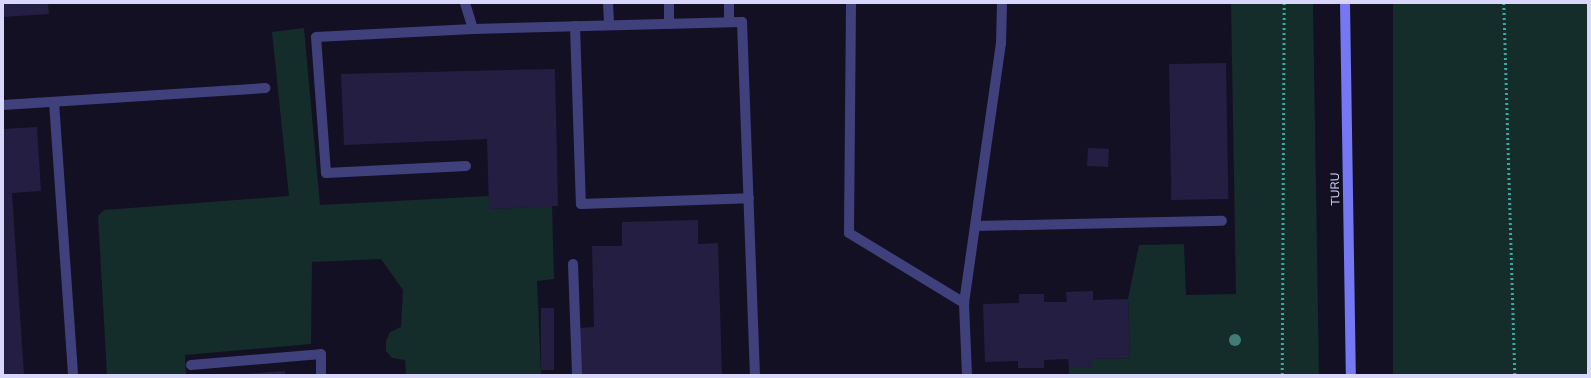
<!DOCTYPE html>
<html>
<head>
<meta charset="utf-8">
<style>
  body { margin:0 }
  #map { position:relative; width:1591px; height:378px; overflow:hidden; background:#131023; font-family:Mulish,sans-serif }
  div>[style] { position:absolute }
  .green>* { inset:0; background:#142c2a; transform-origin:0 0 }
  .building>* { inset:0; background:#241e42; transform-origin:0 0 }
  .path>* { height:2.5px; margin-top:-1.25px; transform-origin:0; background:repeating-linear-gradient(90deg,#3aaba0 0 2px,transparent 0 5px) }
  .lane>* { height:10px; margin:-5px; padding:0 5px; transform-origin:5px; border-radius:5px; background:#40407d }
  .secondary>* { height:10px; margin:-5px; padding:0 5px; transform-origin:5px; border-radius:5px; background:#7677f2 }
  .trees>* { width:12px; height:12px; margin:-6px; border-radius:50%; background:#427c74 }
  span { translate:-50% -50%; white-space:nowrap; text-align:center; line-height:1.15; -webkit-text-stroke:3.5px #131023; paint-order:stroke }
  .street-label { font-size:12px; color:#d9d6fb }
  .frame { position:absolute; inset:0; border:4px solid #d9d6fb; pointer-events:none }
</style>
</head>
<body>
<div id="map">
  <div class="green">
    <div style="clip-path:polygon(1231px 3px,1313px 3px,1319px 375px,1069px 375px,1069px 367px,1091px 367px,1091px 359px,1130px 358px,1128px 299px,1139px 245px,1184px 244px,1186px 295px,1236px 294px)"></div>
    <div style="left:1393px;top:3px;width:195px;height:372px"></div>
    <div style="clip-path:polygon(304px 28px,320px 205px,489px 196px,489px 209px,552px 206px,554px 279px,537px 281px,541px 374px,557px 375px,406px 375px,405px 360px,392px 358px,386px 351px,386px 341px,390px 332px,401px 327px,403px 290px,381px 259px,312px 262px,311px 344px,185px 355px,186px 375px,107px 375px,98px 216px,104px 210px,289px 196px,272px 32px)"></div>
  </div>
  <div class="building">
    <div style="clip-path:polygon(3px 3px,48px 3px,49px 14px,3px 17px)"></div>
    <div style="left:1226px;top:63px;width:136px;height:57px;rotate:89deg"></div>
    <div style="clip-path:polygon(555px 69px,558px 206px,489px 209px,487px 139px,344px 145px,341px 74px)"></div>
    <div style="clip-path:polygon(37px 127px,41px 191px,12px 193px,24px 375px,3px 375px,3px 129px)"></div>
    <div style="left:1088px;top:148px;width:21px;height:18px;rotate:3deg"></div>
    <div style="clip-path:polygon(698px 220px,698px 244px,718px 243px,722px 375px,579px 375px,578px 328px,594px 327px,592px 246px,622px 246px,622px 222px)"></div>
    <div style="clip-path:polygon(1093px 291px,1093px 300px,1128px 299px,1130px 358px,1091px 359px,1092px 367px,1069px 367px,1068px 359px,1044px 360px,1044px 368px,1018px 368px,1018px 361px,985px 362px,983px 304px,1019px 303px,1019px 294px,1044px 294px,1044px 302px,1067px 302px,1066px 292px)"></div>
    <div style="left:541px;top:308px;width:13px;height:62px"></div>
    <div style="clip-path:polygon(285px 371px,285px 375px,245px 375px,245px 374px)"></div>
  </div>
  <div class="path">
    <div style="left:1504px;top:3px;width:372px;rotate:88.3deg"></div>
    <div style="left:1282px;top:375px;width:372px;rotate:-89.7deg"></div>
  </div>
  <div class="lane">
    <div style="left:465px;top:3px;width:27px;rotate:73deg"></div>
    <div style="left:473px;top:29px;width:269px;rotate:-1.5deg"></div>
    <div style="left:742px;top:22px;width:353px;rotate:87.9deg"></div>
    <div style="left:608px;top:3px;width:22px;rotate:87deg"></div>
    <div style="left:669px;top:3px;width:21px;rotate:90deg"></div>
    <div style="left:851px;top:3px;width:230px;rotate:90.5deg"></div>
    <div style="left:849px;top:233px;width:135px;rotate:31.3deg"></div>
    <div style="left:729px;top:22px;width:19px;rotate:-90deg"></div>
    <div style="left:575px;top:26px;width:178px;rotate:88.1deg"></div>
    <div style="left:581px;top:204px;width:168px;rotate:-2deg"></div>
    <div style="left:54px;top:102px;width:274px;rotate:86deg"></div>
    <div style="left:3px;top:105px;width:263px;rotate:-3.7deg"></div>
    <div style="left:466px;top:166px;width:140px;rotate:177.1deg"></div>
    <div style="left:326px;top:173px;width:136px;rotate:-94.2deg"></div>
    <div style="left:316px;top:37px;width:157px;rotate:-2.9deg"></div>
    <div style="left:975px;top:226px;width:247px;rotate:-1.2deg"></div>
    <div style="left:573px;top:264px;width:111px;rotate:87.9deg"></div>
    <div style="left:191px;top:365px;width:130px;rotate:-4.8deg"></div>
    <div style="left:321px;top:354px;width:21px;rotate:90deg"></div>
    <div style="left:967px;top:375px;width:72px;rotate:-92.4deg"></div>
    <div style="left:964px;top:303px;width:262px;rotate:-81.9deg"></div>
    <div style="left:1001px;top:44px;width:41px;rotate:-88.6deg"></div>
  </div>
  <div class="secondary">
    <div style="left:1345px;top:3px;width:372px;rotate:89.1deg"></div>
  </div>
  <div class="trees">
    <div style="left:1235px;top:340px"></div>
  </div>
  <div class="street-label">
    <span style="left:1335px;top:189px;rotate:-91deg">TURU</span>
  </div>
  <div class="frame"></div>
</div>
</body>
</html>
